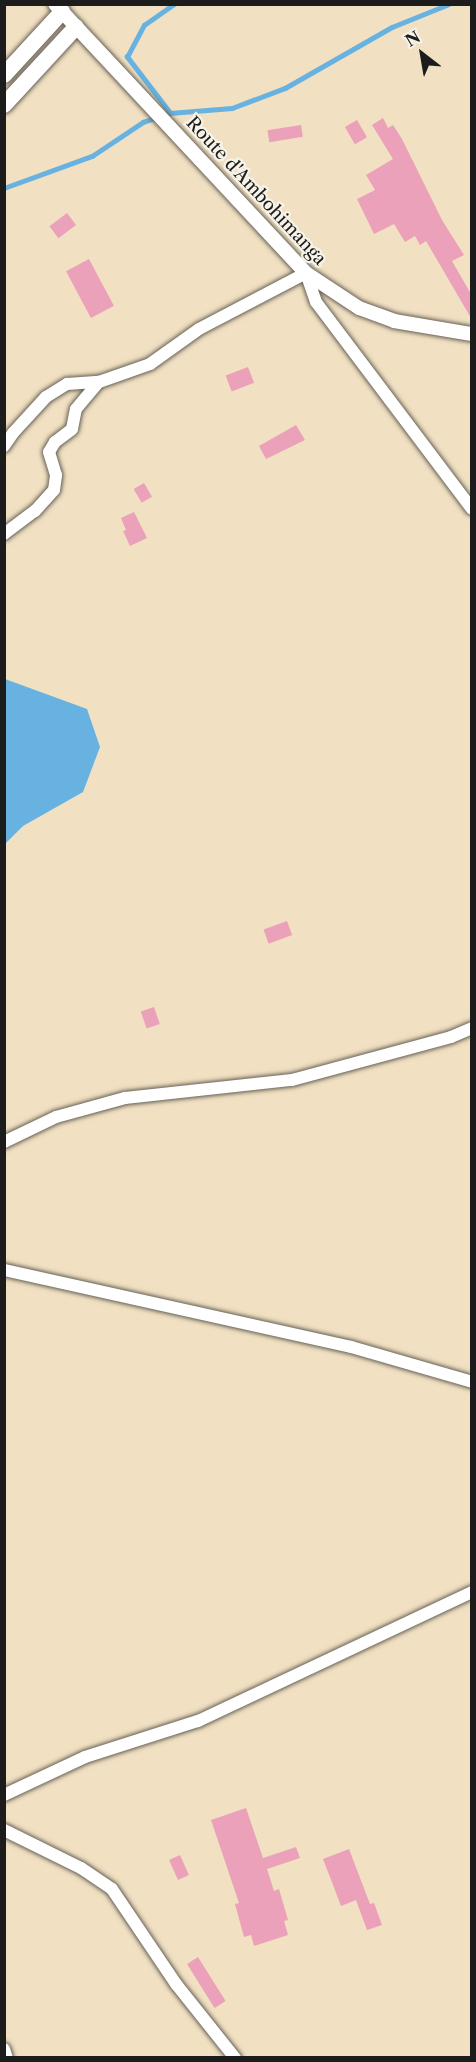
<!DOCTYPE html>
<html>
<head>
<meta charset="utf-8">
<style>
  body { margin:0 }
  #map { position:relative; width:476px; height:2062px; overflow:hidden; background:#f1e0c2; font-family:"Libre Caslon Text",serif }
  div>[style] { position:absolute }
  .water>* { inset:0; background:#67b2e0 }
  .stream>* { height:4.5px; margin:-2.25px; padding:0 2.25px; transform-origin:2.25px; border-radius:2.25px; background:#67b2e0 }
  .building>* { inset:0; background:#eba1ba; transform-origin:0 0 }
  .roads { filter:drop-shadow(0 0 2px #676156) drop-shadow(0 0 2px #676156) }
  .minor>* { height:12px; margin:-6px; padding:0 6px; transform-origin:6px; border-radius:6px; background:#fff }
  .tertiary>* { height:14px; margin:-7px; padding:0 7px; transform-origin:7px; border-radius:7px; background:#fff }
  .secondary>* { height:16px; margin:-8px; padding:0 8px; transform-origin:8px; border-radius:8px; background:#fff }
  span { translate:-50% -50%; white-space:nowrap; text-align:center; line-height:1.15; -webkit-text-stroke:4.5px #f7f3e8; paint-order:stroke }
  .street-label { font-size:18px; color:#1c1c1c }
  .frame { position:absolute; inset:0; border:6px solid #1c1c1c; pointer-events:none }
  .north { position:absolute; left:392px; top:24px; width:60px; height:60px; -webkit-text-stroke:4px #f7f3e8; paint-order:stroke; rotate:329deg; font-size:16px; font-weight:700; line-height:24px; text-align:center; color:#1c1c1c }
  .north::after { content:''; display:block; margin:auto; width:21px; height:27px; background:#1c1c1c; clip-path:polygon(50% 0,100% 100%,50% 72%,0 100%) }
</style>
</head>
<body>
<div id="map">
  <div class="water">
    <div style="clip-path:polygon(5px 679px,87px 709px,100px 747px,83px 792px,23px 826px,5px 844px)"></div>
  </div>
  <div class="stream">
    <div style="left:170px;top:113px;width:71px;rotate:-127.5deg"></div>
    <div style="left:127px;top:57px;width:36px;rotate:-62deg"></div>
    <div style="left:144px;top:25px;width:37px;rotate:-35deg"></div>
    <div style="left:4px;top:188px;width:94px;rotate:-20deg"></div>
    <div style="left:92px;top:156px;width:61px;rotate:-33.7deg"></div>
    <div style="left:143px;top:122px;width:28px;rotate:-18deg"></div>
    <div style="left:170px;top:113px;width:62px;rotate:-4.6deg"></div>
    <div style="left:232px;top:108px;width:57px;rotate:-20.7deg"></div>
    <div style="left:285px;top:88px;width:123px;rotate:-29.7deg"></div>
    <div style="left:392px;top:27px;width:61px;rotate:-22deg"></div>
  </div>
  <div class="building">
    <div style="clip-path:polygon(383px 118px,388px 128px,393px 125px,402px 139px,442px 220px,464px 255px,452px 261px,471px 294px,471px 318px,426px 241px,420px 245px,415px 236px,405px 242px,394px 224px,374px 234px,357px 199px,375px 190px,366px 175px,393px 159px,372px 125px)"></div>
    <div style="left:357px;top:120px;width:20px;height:14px;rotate:60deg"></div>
    <div style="left:301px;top:125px;width:12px;height:34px;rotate:81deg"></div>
    <div style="left:67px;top:213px;width:15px;height:22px;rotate:53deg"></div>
    <div style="left:89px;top:259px;width:53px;height:26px;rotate:62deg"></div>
    <div style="left:248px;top:367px;width:17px;height:24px;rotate:69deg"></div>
    <div style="clip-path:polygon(296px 425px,305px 440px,266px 459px,259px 446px)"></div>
    <div style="left:144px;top:483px;width:16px;height:12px;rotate:60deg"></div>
    <div style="clip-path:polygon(134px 512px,147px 538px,130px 546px,123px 531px,126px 530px,121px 518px)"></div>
    <div style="left:287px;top:921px;width:15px;height:25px;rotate:70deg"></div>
    <div style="left:154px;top:1007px;width:18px;height:14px;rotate:71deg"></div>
    <div style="clip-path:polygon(246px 1808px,263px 1858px,296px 1847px,300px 1858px,267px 1869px,274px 1891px,279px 1889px,288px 1920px,284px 1921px,288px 1935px,254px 1946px,251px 1935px,244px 1937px,235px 1904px,239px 1903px,211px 1820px)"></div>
    <div style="clip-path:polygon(349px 1849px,370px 1904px,374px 1903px,382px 1925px,367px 1930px,356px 1900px,341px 1906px,323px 1859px)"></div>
    <div style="left:180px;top:1855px;width:22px;height:12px;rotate:66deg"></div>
    <div style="left:198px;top:1957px;width:52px;height:13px;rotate:58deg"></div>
  </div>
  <div class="roads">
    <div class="minor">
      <div style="left:4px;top:446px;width:16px;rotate:-55deg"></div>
      <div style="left:13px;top:433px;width:49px;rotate:-47.5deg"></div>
      <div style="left:46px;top:397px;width:25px;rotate:-32deg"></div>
      <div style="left:67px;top:384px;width:32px;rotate:-4deg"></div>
      <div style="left:99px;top:382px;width:54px;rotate:-19.4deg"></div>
      <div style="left:150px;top:364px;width:60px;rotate:-35.5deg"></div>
      <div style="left:199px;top:329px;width:121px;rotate:-27.6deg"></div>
      <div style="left:306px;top:273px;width:31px;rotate:71deg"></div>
      <div style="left:316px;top:302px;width:259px;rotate:53deg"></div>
      <div style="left:4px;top:534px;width:39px;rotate:-37deg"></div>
      <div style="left:35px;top:511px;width:28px;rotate:-48deg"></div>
      <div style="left:54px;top:490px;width:15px;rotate:-82deg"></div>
      <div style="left:56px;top:475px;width:24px;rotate:-107deg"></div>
      <div style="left:49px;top:452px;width:12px;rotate:-59deg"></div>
      <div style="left:55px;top:442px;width:21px;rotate:-37deg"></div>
      <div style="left:72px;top:429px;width:20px;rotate:-79deg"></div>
      <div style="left:76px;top:409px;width:35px;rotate:-50deg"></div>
      <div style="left:4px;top:1142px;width:58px;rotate:-25.7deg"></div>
      <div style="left:56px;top:1117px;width:72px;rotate:-15.4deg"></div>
      <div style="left:125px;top:1098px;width:168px;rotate:-6.2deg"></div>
      <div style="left:292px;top:1080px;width:165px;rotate:-15.1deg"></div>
      <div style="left:451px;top:1037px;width:23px;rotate:-23deg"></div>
      <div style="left:4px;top:1270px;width:355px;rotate:12.5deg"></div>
      <div style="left:351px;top:1347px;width:126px;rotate:16.1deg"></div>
      <div style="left:4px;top:1795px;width:89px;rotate:-25.1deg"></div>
      <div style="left:85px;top:1757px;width:119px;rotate:-17.7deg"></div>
      <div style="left:198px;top:1721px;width:303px;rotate:-25.2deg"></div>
      <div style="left:4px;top:1830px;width:86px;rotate:26.3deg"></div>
      <div style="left:81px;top:1868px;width:37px;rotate:34deg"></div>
      <div style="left:112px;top:1889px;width:115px;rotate:56deg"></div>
      <div style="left:176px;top:1984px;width:95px;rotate:51.4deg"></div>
      <div style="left:4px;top:2049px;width:9px;rotate:72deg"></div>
    </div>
    <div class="tertiary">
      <div style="left:55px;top:4px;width:368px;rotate:47deg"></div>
      <div style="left:306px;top:273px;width:64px;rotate:33.4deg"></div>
      <div style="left:359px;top:308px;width:37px;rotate:20deg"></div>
      <div style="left:394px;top:321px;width:79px;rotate:9.5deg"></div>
    </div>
    <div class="secondary">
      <div style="left:4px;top:75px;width:86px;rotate:-47.4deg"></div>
      <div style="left:4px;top:105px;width:106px;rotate:-47.3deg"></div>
    </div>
  </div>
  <div class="street-label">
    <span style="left:256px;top:191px;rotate:47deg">Route d'Ambohimanga</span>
  </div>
  <div class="frame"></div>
  <div class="north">N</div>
</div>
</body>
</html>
